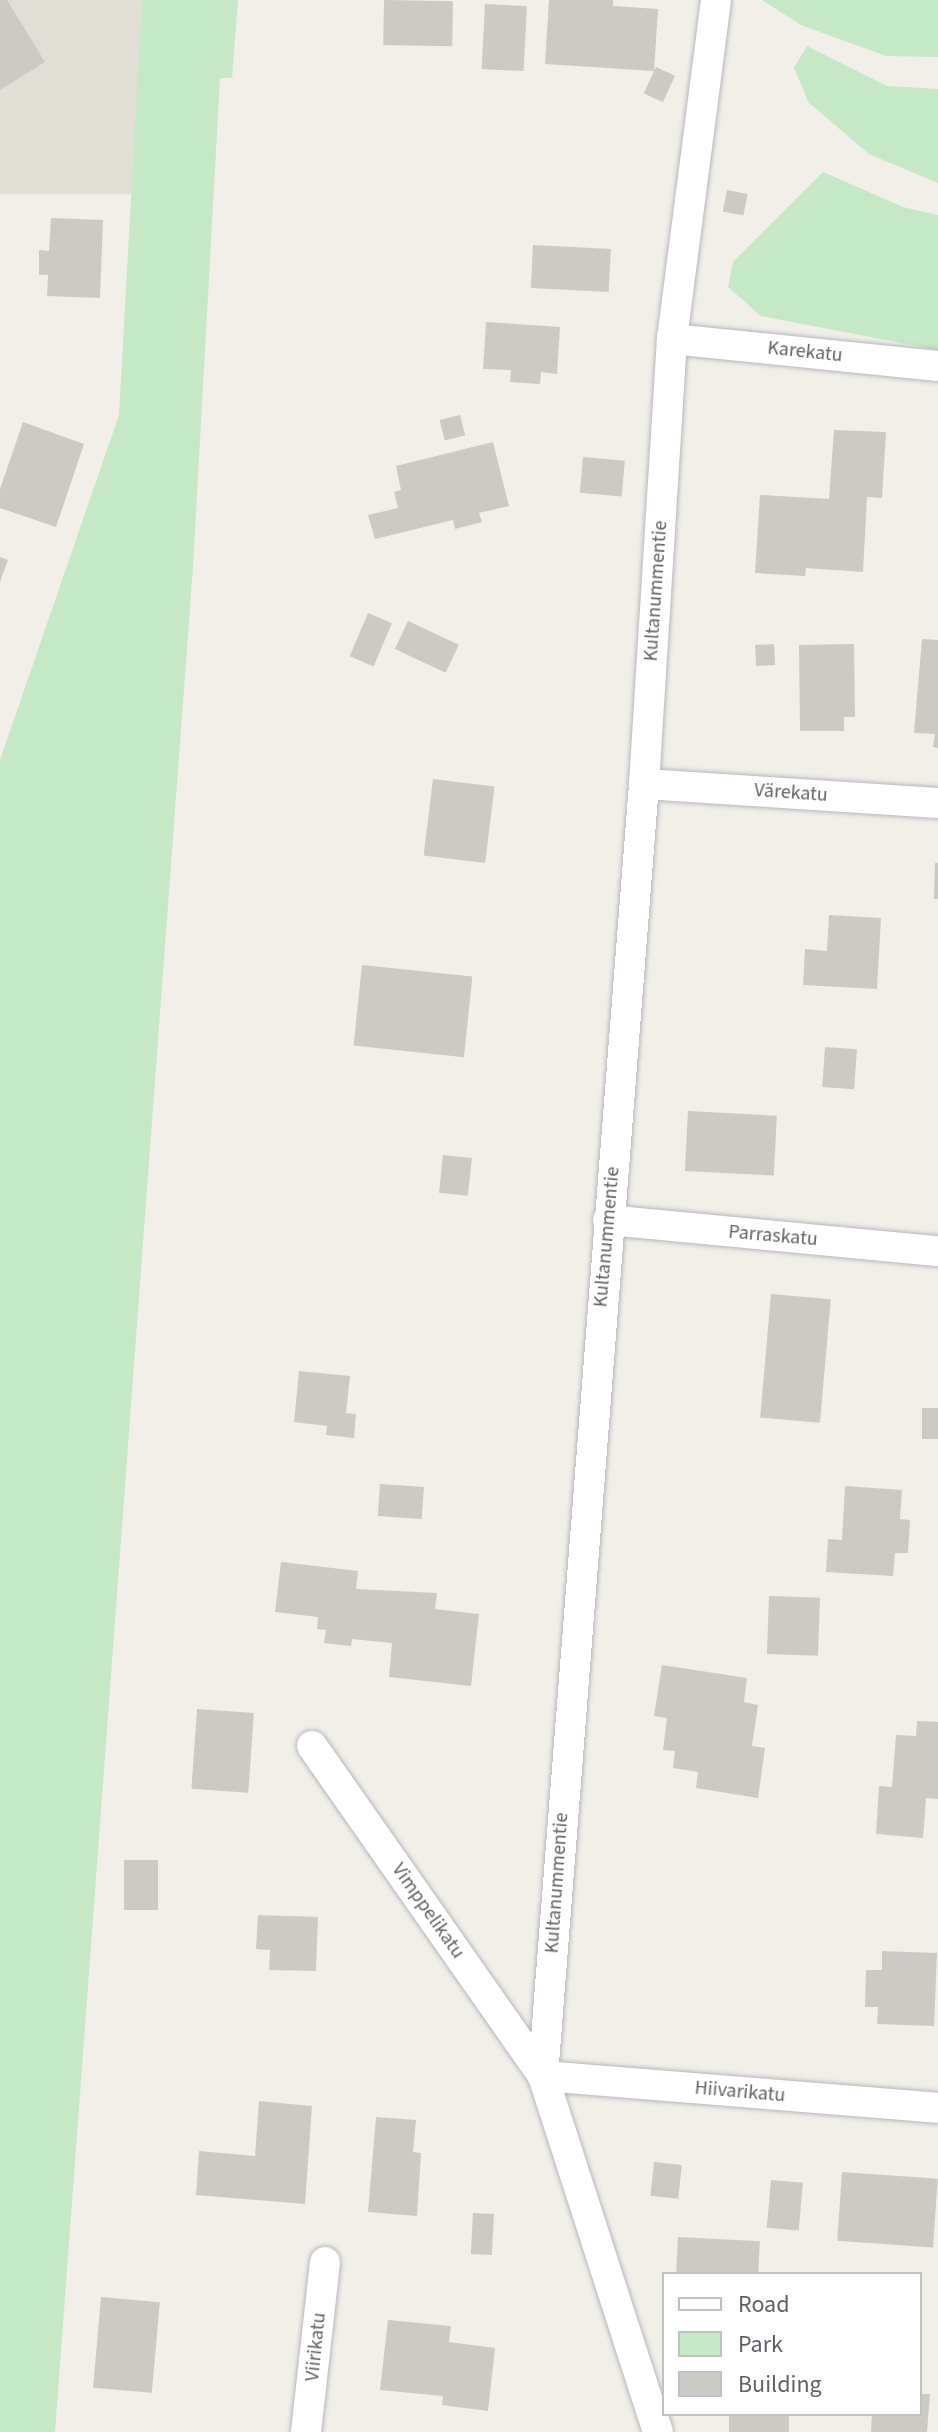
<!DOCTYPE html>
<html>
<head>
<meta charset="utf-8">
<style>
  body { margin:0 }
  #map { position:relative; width:938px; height:2432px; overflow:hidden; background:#f1efe8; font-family:"Source Sans 3",sans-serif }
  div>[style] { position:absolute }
  .education>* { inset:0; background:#e1ded6; transform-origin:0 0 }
  .green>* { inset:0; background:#c5e8c5 }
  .building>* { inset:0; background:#cccac5; transform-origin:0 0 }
  .roads { filter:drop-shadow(0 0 2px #b5b8bc) drop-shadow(0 0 2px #b5b8bc) }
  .street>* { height:30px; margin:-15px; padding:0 15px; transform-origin:15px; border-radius:15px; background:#fff }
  span { translate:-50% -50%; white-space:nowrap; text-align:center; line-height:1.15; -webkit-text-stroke:6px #fff; paint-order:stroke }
  .street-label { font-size:20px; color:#5f6368 }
  .legend { position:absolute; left:662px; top:2272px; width:260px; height:144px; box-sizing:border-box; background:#fff; border:2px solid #bfc1c3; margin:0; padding:10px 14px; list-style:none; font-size:24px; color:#5f6368 }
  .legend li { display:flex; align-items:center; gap:16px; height:40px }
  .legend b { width:40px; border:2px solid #bfc1c3 }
</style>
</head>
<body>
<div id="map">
  <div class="education">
    <div style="left:0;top:0;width:142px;height:194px"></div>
  </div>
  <div class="green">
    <div style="clip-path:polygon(142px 0,238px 0,232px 78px,220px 78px,193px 567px,55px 2432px,0 2432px,0 760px,119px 415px)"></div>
    <div style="clip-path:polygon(762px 0,938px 0,938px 57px,886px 56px,801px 25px)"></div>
    <div style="clip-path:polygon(807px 46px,887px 86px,938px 89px,938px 183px,869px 154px,809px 103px,794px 68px)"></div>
    <div style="clip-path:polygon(823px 172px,903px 207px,938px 215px,938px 350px,761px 316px,728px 287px,733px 262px)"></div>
  </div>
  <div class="building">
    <div style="clip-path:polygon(0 0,7px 0,45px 62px,0 90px)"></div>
    <div style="left:384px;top:0;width:69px;height:45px;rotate:1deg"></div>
    <div style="clip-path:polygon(549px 0,613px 0,613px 6px,658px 9px,654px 71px,545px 64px)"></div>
    <div style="left:485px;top:4px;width:42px;height:65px;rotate:3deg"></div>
    <div style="left:656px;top:67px;width:21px;height:29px;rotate:25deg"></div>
    <div style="left:727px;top:190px;width:21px;height:22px;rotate:11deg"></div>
    <div style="clip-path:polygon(51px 218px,103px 220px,100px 298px,47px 296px,48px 275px,39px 275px,39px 250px,49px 251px)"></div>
    <div style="left:533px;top:245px;width:78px;height:43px;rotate:3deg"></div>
    <div style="clip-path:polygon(486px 322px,560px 327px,557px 374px,541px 372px,540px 384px,510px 382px,511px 370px,483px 369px)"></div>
    <div style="left:460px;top:415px;width:21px;height:21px;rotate:76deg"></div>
    <div style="clip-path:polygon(23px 422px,84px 444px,56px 527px,0 508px,0 489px)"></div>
    <div style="clip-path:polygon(834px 430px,886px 432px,882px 498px,867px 497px,863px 572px,806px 568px,805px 576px,755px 573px,760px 495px,829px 499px)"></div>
    <div style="clip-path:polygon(493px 442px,509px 506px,479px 513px,482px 522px,455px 529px,453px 520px,375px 539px,368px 515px,398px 508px,394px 492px,401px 490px,396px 466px)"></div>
    <div style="left:583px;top:457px;width:42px;height:36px;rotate:5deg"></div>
    <div style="clip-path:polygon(0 557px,8px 560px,0 582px)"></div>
    <div style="left:368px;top:613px;width:26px;height:47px;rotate:23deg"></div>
    <div style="left:408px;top:621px;width:56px;height:31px;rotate:25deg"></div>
    <div style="clip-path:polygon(922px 639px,938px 640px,938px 748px,933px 747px,935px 734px,914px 733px)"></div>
    <div style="left:774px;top:644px;width:21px;height:19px;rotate:87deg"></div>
    <div style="clip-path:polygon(854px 644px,855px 717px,844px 717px,844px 731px,800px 731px,799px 645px)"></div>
    <div style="left:433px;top:779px;width:62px;height:77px;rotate:7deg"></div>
    <div style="clip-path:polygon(935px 863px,938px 863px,938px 899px,934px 899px)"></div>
    <div style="clip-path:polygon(829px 915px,881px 918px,877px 989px,803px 985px,805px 949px,827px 951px)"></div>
    <div style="left:362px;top:965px;width:111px;height:81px;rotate:6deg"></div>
    <div style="left:825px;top:1047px;width:32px;height:40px;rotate:4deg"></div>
    <div style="left:688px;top:1111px;width:89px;height:60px;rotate:3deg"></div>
    <div style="left:443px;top:1155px;width:29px;height:38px;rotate:6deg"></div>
    <div style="left:771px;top:1294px;width:60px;height:124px;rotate:5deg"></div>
    <div style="clip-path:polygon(299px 1371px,350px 1376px,346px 1413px,356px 1414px,354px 1438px,326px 1435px,327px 1426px,294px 1422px)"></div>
    <div style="left:922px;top:1408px;width:16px;height:31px"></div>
    <div style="left:380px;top:1484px;width:44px;height:32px;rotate:4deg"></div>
    <div style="clip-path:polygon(845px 1486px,902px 1490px,900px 1519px,910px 1520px,908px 1553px,895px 1553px,893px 1576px,826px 1572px,828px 1539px,842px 1540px)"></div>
    <div style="clip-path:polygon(281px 1562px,358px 1571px,356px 1589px,437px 1593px,435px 1609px,479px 1614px,471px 1686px,389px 1677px,392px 1643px,352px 1639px,351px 1646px,324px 1643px,326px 1630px,317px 1629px,318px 1617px,275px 1612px)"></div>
    <div style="left:769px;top:1596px;width:51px;height:58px;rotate:2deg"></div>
    <div style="clip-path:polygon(662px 1665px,747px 1678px,744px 1702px,758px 1705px,752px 1746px,765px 1748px,758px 1798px,696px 1788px,698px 1772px,673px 1768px,675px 1751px,663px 1750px,667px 1718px,654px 1716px)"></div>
    <div style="left:197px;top:1709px;width:57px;height:80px;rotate:4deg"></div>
    <div style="clip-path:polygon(917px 1721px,938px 1722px,938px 1799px,926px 1798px,923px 1838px,876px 1834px,879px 1786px,892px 1787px,896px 1735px,916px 1736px)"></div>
    <div style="left:124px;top:1860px;width:34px;height:50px"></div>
    <div style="clip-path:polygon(258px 1915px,318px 1917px,316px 1971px,269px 1970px,270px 1950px,256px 1949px)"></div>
    <div style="clip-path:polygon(882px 1951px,937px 1953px,934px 2026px,877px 2024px,878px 2007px,865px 2007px,866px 1970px,882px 1970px)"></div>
    <div style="clip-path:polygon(259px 2101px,312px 2106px,305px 2204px,196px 2195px,199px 2151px,255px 2156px)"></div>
    <div style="clip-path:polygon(376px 2117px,416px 2120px,413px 2152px,421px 2153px,417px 2216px,368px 2212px)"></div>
    <div style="left:654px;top:2162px;width:28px;height:34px;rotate:6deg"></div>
    <div style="left:842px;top:2172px;width:96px;height:69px;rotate:4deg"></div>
    <div style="left:771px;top:2180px;width:32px;height:48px;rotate:5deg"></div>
    <div style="left:473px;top:2213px;width:21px;height:41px;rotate:3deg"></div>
    <div style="left:678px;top:2237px;width:82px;height:37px;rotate:3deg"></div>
    <div style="left:101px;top:2297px;width:59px;height:91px;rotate:5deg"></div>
    <div style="clip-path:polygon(388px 2320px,451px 2326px,449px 2342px,495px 2348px,488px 2411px,442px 2405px,443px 2396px,380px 2390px)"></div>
    <div style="clip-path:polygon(920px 2394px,930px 2394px,927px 2432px,871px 2432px,872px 2414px,920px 2414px)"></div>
    <div style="left:729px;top:2414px;width:60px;height:18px"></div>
  </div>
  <div class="roads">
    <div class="street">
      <div style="left:672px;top:339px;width:267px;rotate:5.8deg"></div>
      <div style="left:644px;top:784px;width:295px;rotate:3.7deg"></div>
      <div style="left:608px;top:1220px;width:331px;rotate:5.4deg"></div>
      <div style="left:312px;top:1746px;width:403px;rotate:55deg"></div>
      <div style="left:543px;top:2076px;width:396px;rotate:4.6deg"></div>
      <div style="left:306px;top:2432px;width:171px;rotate:-83.6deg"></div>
      <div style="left:658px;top:2432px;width:374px;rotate:-107.9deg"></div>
      <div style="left:543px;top:2076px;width:1296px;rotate:-85.53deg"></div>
      <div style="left:644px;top:784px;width:446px;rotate:-86.4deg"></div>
      <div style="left:672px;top:339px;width:342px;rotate:-82.6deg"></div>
    </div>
  </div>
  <div class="street-label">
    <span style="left:805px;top:352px;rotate:6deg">Karekatu</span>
    <span style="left:656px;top:591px;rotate:-86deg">Kultanummentie</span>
    <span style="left:791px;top:793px;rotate:4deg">Värekatu</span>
    <span style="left:773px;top:1236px;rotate:5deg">Parraskatu</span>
    <span style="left:607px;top:1237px;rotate:-85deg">Kultanummentie</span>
    <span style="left:557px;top:1883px;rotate:-86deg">Kultanummentie</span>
    <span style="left:428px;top:1911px;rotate:55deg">Vimppelikatu</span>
    <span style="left:740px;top:2092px;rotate:5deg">Hiivarikatu</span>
    <span style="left:316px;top:2347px;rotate:-84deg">Viirikatu</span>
  </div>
  <ul class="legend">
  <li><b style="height:10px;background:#fff"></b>Road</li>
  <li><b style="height:22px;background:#c5e8c5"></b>Park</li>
  <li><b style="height:22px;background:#cccac5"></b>Building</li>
  </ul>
</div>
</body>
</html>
